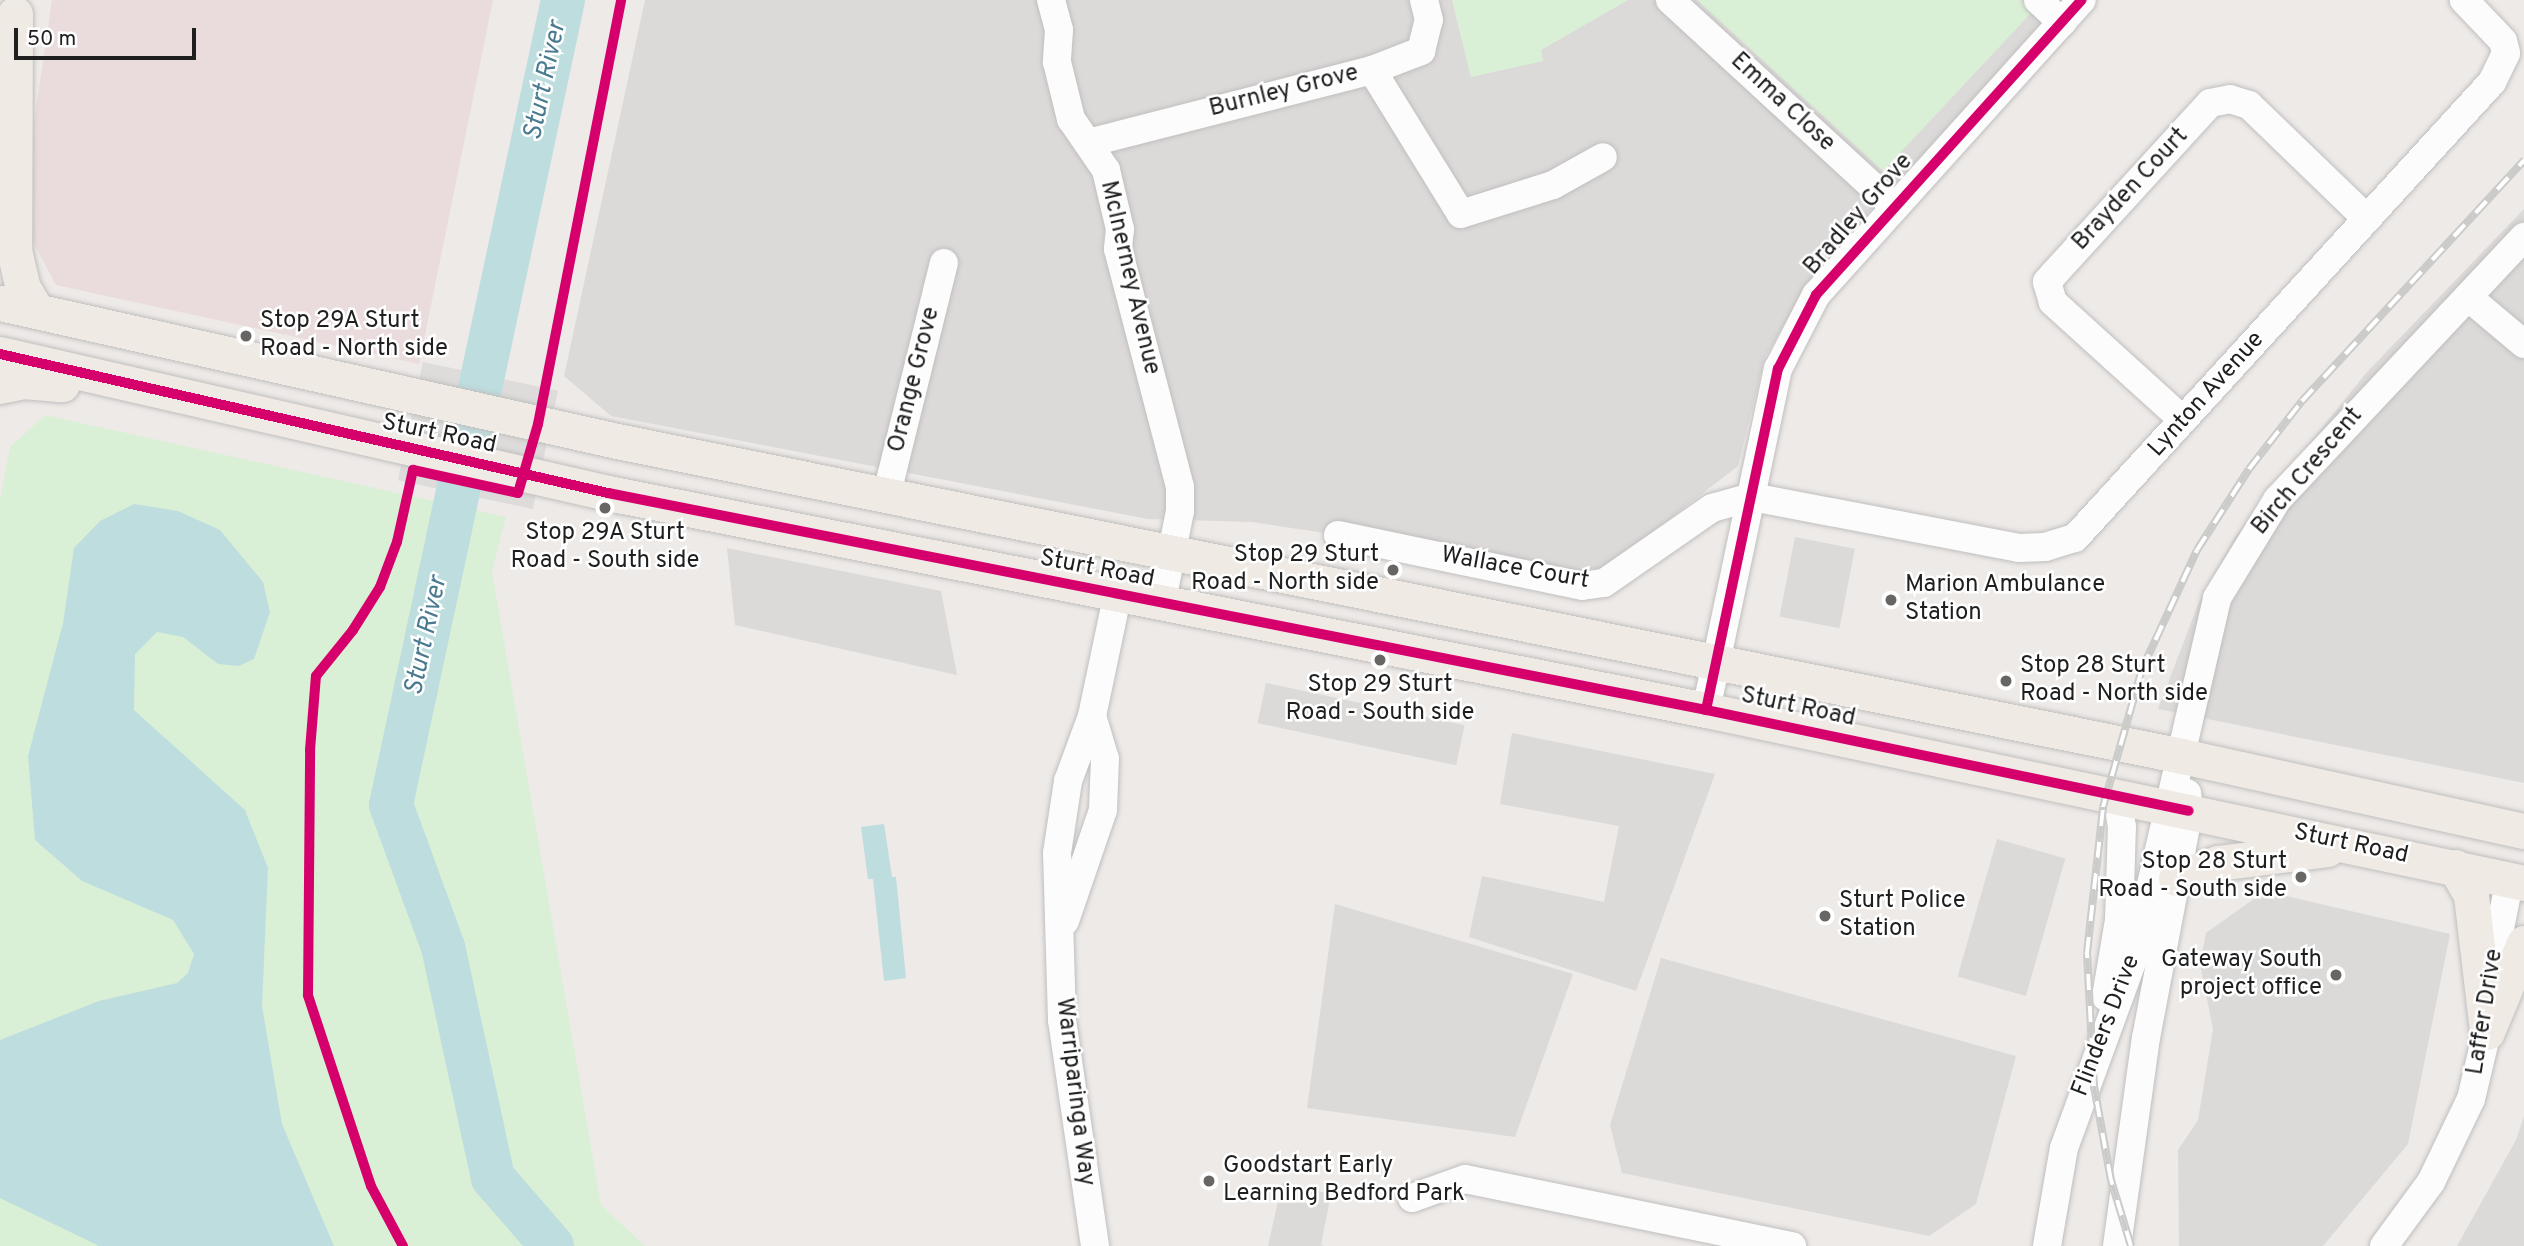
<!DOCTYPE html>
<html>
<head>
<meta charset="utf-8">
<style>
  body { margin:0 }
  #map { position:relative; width:2524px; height:1246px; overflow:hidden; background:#edeae8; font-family:Overpass,sans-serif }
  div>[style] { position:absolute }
  .residential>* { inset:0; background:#dcdad9 }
  .commercial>* { inset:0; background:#eadcdc }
  .religious>* { inset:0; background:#dbdad9; transform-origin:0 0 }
  .park>* { inset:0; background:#daf0d6 }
  .water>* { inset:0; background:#beddde }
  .pier>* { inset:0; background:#dddcdb; transform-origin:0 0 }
  .river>* { height:44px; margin:-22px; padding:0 22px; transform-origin:22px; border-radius:22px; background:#beddde }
  .roads { filter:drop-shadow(0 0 2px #c0bfbe) drop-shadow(0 0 2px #c0bfbe) }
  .minor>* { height:28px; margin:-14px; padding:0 14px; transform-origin:14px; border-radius:14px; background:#fcfcfc }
  .major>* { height:35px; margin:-17.5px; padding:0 17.5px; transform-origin:17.5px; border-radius:17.5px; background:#f0eae5 }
  .rail>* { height:8px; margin-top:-4px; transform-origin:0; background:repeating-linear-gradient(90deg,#fff 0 16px,#cbcbca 0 32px); box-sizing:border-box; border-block:2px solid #cbcbca }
  .cycleway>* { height:10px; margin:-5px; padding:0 5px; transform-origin:5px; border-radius:5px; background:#d6006c }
  .dots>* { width:19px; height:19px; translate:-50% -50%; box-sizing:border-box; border:4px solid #fff; border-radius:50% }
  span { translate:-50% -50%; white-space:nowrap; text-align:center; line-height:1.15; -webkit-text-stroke:5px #fff; paint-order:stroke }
  .street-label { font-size:24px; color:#1f1f1f }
  .poi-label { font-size:24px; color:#1f1f1f }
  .left { translate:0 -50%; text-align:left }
  .right { translate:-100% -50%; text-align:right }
  .water-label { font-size:26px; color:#497a90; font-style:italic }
  .scale { position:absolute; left:14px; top:28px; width:182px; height:32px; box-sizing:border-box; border:4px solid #1f1f1f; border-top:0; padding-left:9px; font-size:21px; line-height:24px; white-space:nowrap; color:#1f1f1f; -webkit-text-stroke:5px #fff; paint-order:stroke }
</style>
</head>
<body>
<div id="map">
  <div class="residential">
    <div style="clip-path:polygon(645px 0,2071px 0,1822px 261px,1765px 357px,1738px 466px,1606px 568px,1569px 570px,1252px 522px,1148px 519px,611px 416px,564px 376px)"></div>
    <div style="clip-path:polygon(2524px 209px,2524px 783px,2158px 709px,2199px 602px,2234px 538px,2366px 373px)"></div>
  </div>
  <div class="commercial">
    <div style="clip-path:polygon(52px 0,493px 0,419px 364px,56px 285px,20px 218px)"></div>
  </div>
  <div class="religious">
    <div style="clip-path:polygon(1427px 296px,1490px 310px,1475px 379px,1452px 375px,1443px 419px,1403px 411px)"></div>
    <div style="left:1795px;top:537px;width:61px;height:81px;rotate:11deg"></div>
    <div style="clip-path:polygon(727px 548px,941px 591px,957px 675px,735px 625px)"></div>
    <div style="left:1266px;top:683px;width:203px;height:41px;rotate:12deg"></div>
    <div style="clip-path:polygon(1512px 733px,1715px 774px,1636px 991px,1469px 937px,1482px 876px,1604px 902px,1619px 826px,1500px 804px)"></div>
    <div style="left:1997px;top:839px;width:71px;height:143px;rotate:16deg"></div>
    <div style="clip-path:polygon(2265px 891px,2450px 934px,2408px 1144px,2323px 1246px,2179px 1246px,2178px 1150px,2198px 1120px,2213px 1029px,2200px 964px,2206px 933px)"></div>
    <div style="clip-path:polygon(1335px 904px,1573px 974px,1515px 1137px,1307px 1108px)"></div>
    <div style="clip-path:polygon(1661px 958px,2016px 1056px,1976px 1204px,1929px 1236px,1622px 1173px,1610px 1125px)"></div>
    <div style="clip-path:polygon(2524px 1116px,2524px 1246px,2457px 1246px,2516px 1140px)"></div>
    <div style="clip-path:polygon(1282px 1183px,1331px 1194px,1321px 1245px,1325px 1246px,1268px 1246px)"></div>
  </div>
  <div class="park">
    <div style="clip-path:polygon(1452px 0,1628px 0,1541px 50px,1543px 61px,1471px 77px)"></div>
    <div style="clip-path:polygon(1697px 0,2021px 0,2033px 11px,1883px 171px)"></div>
    <div style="clip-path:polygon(45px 415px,506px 517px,492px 572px,601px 1205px,645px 1246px,0 1246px,0 499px,10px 447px)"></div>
  </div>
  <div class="water">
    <div style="clip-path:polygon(134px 504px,178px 511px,220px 530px,263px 582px,270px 612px,254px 659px,239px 666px,218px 664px,183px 637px,157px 632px,135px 654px,134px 710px,245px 810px,268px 868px,262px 1006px,282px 1124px,334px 1246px,99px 1246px,0 1198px,0 1040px,99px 1001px,177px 983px,188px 973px,194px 954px,173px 920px,82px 881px,35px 840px,28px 756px,63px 623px,74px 548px,100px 521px)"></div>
    <div style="clip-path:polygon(884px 824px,892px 877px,896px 877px,906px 978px,884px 981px,873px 879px,868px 879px,861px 827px)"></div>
  </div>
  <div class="pier">
    <div style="left:423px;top:362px;width:138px;height:121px;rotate:12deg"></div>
  </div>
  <div class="river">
    <div style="left:552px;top:1246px;width:90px;rotate:-130.9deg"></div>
    <div style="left:493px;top:1178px;width:236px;rotate:-102.2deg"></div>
    <div style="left:443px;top:947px;width:151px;rotate:-110.1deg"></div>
    <div style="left:391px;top:805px;width:823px;rotate:-77.94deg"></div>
  </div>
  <div class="roads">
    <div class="minor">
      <div style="left:1051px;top:0;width:31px;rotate:75deg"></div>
      <div style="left:1059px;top:30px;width:32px;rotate:94deg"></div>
      <div style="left:1057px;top:62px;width:59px;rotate:76.2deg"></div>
      <div style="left:1071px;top:119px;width:62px;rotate:55.5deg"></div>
      <div style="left:1106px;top:170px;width:61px;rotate:76.7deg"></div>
      <div style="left:1120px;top:229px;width:20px;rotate:96deg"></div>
      <div style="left:1118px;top:249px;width:246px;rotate:75.4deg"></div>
      <div style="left:1180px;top:487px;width:24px;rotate:90deg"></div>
      <div style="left:1180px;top:511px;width:96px;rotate:101.4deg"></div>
      <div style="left:1670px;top:0;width:304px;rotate:42.6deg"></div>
      <div style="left:2038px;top:0;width:33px;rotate:43deg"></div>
      <div style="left:1372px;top:70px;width:53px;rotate:-21.2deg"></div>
      <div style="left:1421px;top:51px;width:32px;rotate:-76deg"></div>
      <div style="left:1429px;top:20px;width:21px;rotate:-104deg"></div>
      <div style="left:1088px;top:143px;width:293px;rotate:-14.4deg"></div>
      <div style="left:1372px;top:70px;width:169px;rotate:58.3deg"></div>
      <div style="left:1461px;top:214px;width:96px;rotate:-17.5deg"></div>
      <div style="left:1553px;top:185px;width:57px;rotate:-29.2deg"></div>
      <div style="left:2468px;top:297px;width:73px;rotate:40deg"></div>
      <div style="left:2183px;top:420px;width:176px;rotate:-137.8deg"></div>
      <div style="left:2053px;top:302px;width:21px;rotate:-107deg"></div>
      <div style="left:2047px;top:282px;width:9px;rotate:-49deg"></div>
      <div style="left:2053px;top:275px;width:233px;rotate:-47.6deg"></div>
      <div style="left:2210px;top:103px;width:20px;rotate:-11deg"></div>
      <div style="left:2230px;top:99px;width:20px;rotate:18deg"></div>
      <div style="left:2249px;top:105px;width:164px;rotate:44deg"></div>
      <div style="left:886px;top:497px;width:241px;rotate:-76.1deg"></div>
      <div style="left:1338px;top:535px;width:249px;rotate:11.8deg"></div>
      <div style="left:1582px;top:586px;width:22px;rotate:-8deg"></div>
      <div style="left:1604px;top:583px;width:131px;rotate:-34.8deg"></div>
      <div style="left:1712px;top:508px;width:41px;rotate:-15.4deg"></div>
      <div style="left:1752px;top:497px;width:272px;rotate:10.8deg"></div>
      <div style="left:2019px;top:548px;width:26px;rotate:-2deg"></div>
      <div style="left:2045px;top:547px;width:31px;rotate:-17deg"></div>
      <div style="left:2075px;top:538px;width:618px;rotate:-47.56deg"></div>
      <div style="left:2492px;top:82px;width:32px;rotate:-64deg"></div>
      <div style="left:2506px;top:53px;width:12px;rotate:-104deg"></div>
      <div style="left:2503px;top:41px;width:57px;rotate:-133.6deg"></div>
      <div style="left:1706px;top:710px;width:349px;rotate:-78.1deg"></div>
      <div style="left:1778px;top:369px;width:83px;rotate:-62.8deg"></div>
      <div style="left:1816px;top:295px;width:397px;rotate:-48deg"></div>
      <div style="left:1065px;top:921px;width:117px;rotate:-71.1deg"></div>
      <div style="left:1103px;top:810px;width:51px;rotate:-87.8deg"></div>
      <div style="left:1105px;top:759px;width:45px;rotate:-106.8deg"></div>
      <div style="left:2106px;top:997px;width:78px;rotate:-80.4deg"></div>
      <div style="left:2119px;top:920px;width:93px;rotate:-88.2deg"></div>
      <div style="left:2122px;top:827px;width:30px;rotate:-99deg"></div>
      <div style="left:1412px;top:1198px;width:56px;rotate:-19.7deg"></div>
      <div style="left:1465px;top:1179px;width:334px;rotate:11.6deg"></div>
      <div style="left:1095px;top:1246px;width:228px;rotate:-98.3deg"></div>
      <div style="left:1062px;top:1020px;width:167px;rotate:-91.7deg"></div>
      <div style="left:1057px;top:853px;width:73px;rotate:-81.3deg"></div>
      <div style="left:1068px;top:781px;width:69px;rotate:-69.7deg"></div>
      <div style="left:1092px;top:716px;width:122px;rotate:-78.1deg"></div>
      <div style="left:2047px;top:1246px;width:99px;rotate:-80.2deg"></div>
      <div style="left:2064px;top:1148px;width:207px;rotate:-69.9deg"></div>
      <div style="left:2135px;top:954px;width:365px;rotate:-77deg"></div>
      <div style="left:2217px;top:598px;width:115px;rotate:-58.5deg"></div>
      <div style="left:2277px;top:500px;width:361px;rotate:-46.8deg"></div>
      <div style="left:2117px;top:1246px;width:210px;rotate:-82.1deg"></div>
      <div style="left:2146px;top:1038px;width:231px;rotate:-79.3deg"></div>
      <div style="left:2189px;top:811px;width:18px;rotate:-96deg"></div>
      <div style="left:2384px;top:1246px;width:79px;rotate:-53.7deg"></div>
      <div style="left:2431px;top:1182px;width:92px;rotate:-64.3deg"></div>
      <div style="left:2471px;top:1099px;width:69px;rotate:-76.6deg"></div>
      <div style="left:2487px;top:1032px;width:64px;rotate:-85.5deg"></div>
      <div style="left:2492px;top:968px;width:91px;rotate:-78.6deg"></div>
    </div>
    <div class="major">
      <div style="left:15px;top:14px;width:236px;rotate:90.2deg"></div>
      <div style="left:14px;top:250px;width:39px;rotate:77deg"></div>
      <div style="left:23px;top:288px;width:27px;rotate:59deg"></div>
      <div style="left:0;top:303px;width:632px;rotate:12.61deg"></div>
      <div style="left:617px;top:441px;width:1596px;rotate:11.38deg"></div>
      <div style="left:2182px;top:756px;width:350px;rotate:12.4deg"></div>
      <div style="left:0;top:354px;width:624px;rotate:12.88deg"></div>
      <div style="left:608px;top:493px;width:1119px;rotate:11.18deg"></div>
      <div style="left:1706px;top:710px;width:836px;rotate:11.94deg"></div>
      <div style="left:0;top:386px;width:25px;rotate:-12deg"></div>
      <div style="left:24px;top:381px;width:38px;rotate:5deg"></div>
      <div style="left:2455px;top:867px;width:32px;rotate:60deg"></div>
      <div style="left:2471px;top:895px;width:138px;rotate:83.3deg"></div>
      <div style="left:2176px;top:878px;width:45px;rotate:-19.7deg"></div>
      <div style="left:2218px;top:863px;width:110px;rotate:-7.3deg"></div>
      <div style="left:2489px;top:1027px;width:91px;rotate:-67.4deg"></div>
    </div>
  </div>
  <div class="rail">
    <div style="left:2131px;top:1246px;width:69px;rotate:-106.9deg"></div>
    <div style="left:2111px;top:1180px;width:96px;rotate:-100.3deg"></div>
    <div style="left:2094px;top:1086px;width:133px;rotate:-93deg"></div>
    <div style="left:2087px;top:953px;width:147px;rotate:-83.7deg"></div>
    <div style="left:2103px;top:807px;width:143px;rotate:-74.2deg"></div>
    <div style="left:2142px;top:669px;width:131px;rotate:-65.2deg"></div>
    <div style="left:2197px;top:550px;width:96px;rotate:-57.3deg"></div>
    <div style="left:2249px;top:469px;width:86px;rotate:-52.1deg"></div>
    <div style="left:2302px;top:401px;width:328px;rotate:-47.3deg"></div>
  </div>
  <div class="cycleway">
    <div style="left:0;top:354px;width:624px;rotate:12.88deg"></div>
    <div style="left:608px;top:493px;width:1119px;rotate:11.18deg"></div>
    <div style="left:1706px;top:710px;width:493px;rotate:11.8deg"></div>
    <div style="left:1706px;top:710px;width:349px;rotate:-78.1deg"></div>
    <div style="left:1778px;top:369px;width:83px;rotate:-62.8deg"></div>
    <div style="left:1816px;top:295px;width:397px;rotate:-48deg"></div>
    <div style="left:403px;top:1246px;width:68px;rotate:-118.1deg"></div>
    <div style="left:371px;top:1186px;width:201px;rotate:-108.3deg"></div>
    <div style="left:308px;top:995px;width:245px;rotate:-89.5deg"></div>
    <div style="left:310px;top:750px;width:74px;rotate:-85.4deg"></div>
    <div style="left:316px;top:676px;width:59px;rotate:-51.2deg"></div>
    <div style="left:353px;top:630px;width:51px;rotate:-57.9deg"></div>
    <div style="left:380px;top:587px;width:48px;rotate:-69.3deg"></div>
    <div style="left:397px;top:542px;width:74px;rotate:-77.5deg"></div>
    <div style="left:413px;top:470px;width:107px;rotate:12.4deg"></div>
    <div style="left:518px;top:493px;width:72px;rotate:-73.8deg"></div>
    <div style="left:538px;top:424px;width:432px;rotate:-78.9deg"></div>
  </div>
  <div class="dots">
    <div style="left:246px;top:336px;background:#676665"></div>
    <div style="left:605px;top:508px;background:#676665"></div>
    <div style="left:1393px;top:570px;background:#676665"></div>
    <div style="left:1891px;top:600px;background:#676665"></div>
    <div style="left:1380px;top:660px;background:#676665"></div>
    <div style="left:2006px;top:681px;background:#676665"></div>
    <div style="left:2301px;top:877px;background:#676665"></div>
    <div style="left:1825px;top:916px;background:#676665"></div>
    <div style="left:2336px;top:975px;background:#676665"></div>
    <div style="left:1209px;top:1181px;background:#676665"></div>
  </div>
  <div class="street-label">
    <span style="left:1284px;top:92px;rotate:-14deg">Burnley Grove</span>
    <span style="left:1782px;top:103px;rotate:43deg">Emma Close</span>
    <span style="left:2131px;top:190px;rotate:-47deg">Brayden Court</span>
    <span style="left:1859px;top:215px;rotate:-49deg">Bradley Grove</span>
    <span style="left:1129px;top:278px;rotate:77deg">McInerney Avenue</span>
    <span style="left:915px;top:380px;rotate:-76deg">Orange Grove</span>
    <span style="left:2207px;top:395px;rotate:-48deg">Lynton Avenue</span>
    <span style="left:439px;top:435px;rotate:12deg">Sturt Road</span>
    <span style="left:2308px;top:472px;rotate:-50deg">Birch Crescent</span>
    <span style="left:1515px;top:569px;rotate:10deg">Wallace Court</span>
    <span style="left:1097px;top:570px;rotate:11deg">Sturt Road</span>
    <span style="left:1798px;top:708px;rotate:12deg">Sturt Road</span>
    <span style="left:2351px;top:845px;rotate:12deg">Sturt Road</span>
    <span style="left:2486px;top:1012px;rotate:-81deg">Laffer Drive</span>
    <span style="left:2107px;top:1026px;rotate:-69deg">Flinders Drive</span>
    <span style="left:1074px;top:1092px;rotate:83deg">Warriparinga Way</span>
  </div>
  <div class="poi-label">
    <span class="left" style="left:260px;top:336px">Stop 29A Sturt<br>Road - North side</span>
    <span style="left:605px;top:548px">Stop 29A Sturt<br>Road - South side</span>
    <span class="right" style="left:1379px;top:570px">Stop 29 Sturt<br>Road - North side</span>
    <span class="left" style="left:1905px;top:600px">Marion Ambulance<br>Station</span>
    <span class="left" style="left:2020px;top:681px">Stop 28 Sturt<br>Road - North side</span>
    <span style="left:1380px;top:700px">Stop 29 Sturt<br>Road - South side</span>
    <span class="right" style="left:2287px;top:877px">Stop 28 Sturt<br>Road - South side</span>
    <span class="left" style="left:1839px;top:916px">Sturt Police<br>Station</span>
    <span class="right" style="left:2322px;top:975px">Gateway South<br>project office</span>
    <span class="left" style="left:1223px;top:1181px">Goodstart Early<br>Learning Bedford Park</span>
  </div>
  <div class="water-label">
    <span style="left:546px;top:81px;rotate:-78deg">Sturt River</span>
    <span style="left:427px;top:636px;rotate:-78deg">Sturt River</span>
  </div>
  <div class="scale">50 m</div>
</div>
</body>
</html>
